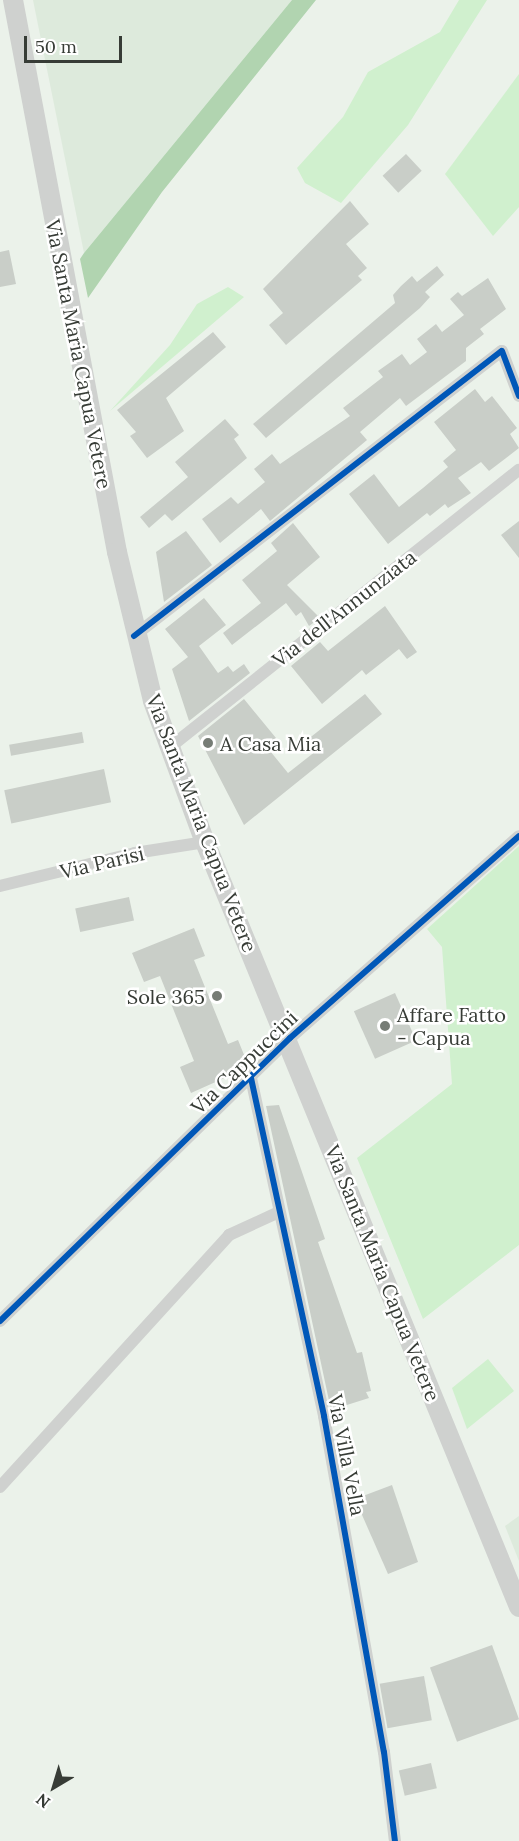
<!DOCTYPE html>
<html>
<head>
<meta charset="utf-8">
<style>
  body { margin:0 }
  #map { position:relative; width:519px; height:1841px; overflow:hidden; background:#ebf2ea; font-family:Lora,serif }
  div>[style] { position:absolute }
  .built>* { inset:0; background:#ddeadc }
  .green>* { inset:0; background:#d0f0ce }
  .forest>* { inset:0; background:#b1d4b0 }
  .building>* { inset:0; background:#c9cec8; transform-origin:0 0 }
  .street>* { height:12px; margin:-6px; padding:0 6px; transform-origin:6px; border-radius:6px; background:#cfd1cf }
  .primary>* { height:20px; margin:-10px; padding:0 10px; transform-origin:10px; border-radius:10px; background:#cfd1cf }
  .cycleway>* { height:6px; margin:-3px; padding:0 3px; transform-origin:3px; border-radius:3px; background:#0057b8 }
  .dots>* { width:16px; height:16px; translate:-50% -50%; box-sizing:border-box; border:3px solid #fff; border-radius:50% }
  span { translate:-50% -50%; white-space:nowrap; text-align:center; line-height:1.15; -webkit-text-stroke:5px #fff; paint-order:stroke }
  .street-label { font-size:20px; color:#373c36 }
  .poi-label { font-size:20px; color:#373c36 }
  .left { translate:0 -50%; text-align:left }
  .right { translate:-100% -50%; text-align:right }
  .north { position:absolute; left:24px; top:1757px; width:60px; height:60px; -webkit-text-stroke:4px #fff; paint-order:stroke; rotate:218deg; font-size:16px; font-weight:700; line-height:24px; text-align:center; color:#373c36 }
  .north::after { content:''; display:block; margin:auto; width:21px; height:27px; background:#373c36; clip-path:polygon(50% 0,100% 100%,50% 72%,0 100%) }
  .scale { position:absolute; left:24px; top:36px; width:98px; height:27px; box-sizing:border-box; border:3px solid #373c36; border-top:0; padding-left:8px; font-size:18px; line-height:21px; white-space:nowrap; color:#373c36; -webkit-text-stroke:4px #fff; paint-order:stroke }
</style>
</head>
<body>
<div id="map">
  <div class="built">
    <div style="clip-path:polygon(33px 0,292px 0,84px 253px)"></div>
    <div style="clip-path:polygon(519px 1516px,519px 1561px,505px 1526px)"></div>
  </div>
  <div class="green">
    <div style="clip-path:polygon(459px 0,487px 0,408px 125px,341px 203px,305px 183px,297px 168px,343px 117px,368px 72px,440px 32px)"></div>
    <div style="clip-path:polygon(519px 74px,519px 207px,493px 236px,445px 174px)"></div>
    <div style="clip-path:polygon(228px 287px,244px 297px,110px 411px,170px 345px,197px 304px)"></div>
    <div style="clip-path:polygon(519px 846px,519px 1245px,423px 1319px,357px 1158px,452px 1084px,442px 947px,427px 929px)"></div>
    <div style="clip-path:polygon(488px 1359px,514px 1391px,467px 1429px,452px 1388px)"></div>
  </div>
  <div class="forest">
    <div style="clip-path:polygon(292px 0,316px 0,162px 192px,88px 298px,80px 259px,84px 253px)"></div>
  </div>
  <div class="building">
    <div style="left:406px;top:154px;width:23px;height:32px;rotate:47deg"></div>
    <div style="clip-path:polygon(350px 201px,369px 224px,346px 244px,367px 268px,358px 276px,362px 280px,286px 345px,269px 325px,283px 313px,263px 289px)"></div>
    <div style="clip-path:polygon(9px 250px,16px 284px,0 287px,0 252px)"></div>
    <div style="clip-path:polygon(437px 266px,444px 275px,425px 292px,430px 297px,420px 308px,266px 438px,253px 424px,395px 303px,393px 295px,401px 286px,412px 276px,417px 282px)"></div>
    <div style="clip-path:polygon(488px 278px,506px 309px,480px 329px,484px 334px,466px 348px,466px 361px,406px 406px,400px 398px,360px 432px,367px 440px,270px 521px,261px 509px,220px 543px,202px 519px,231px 497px,238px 504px,265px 482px,254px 469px,272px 454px,280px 464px,350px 416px,343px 408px,383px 377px,378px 371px,402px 354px,410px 365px,427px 352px,417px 339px,436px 324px,442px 332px,464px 315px,450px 299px,458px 292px,462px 296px)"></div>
    <div style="clip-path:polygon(213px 332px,226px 347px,166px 398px,184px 431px,147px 458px,130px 436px,136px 432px,117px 410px)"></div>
    <div style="clip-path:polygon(475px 389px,485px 402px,492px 396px,517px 428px,510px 434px,519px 448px,489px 471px,481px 462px,458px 478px,471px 493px,448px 508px,445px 504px,430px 516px,427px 513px,388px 544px,349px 494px,374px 474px,399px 507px,423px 488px,448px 467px,443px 461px,456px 450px,434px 422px)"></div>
    <div style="clip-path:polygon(225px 419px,239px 435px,234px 439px,247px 458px,172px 521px,165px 514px,149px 528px,140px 517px,188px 477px,175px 462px)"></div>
    <div style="clip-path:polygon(519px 521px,519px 558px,501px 535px)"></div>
    <div style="clip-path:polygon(293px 523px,320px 557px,287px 585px,320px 618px,309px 626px,301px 612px,296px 616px,286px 603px,232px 645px,223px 633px,261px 603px,242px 580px,277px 551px,271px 543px)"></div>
    <div style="clip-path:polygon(186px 531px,212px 565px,164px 602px,156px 552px)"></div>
    <div style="clip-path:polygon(204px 598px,226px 625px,199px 646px,218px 673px,228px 666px,233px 672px,244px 664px,250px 673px,189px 721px,172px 669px,188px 657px,165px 629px)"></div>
    <div style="clip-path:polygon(385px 606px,417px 652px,407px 659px,399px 649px,366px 675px,362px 670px,322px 704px,291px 666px,320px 642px,328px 651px)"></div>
    <div style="clip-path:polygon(365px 694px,382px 714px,244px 825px,198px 736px,244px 699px,276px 738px,266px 746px,288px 773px,316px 751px,307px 740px)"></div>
    <div style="left:82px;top:732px;width:11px;height:74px;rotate:80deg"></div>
    <div style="left:104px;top:769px;width:34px;height:102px;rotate:78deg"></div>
    <div style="left:129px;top:897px;width:24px;height:55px;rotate:78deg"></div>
    <div style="clip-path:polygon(194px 928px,205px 956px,194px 960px,228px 1044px,238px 1040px,249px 1067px,191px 1093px,180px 1067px,194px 1061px,160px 976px,144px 982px,132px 953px)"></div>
    <div style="left:395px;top:993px;width:52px;height:45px;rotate:66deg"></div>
    <div style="clip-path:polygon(279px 1105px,325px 1239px,318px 1242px,357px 1353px,362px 1352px,371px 1391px,366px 1392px,369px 1398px,331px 1410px,266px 1106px)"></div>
    <div style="clip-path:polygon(392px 1485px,418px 1562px,388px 1574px,355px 1499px)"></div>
    <div style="left:492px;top:1645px;width:79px;height:66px;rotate:70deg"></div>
    <div style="left:424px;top:1676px;width:45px;height:45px;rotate:80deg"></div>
    <div style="left:431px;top:1763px;width:26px;height:33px;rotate:77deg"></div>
  </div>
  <div class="street">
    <div style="left:134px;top:636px;width:465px;rotate:-37.8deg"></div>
    <div style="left:502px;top:351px;width:48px;rotate:69.3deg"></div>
    <div style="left:169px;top:748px;width:447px;rotate:-38.5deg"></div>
    <div style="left:0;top:886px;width:139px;rotate:-13.7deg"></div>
    <div style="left:135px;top:853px;width:71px;rotate:-8.9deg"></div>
    <div style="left:251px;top:1078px;width:346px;rotate:77.8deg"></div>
    <div style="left:324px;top:1416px;width:341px;rotate:79.9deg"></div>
    <div style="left:384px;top:1752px;width:90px;rotate:83deg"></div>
    <div style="left:0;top:1321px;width:405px;rotate:-44.3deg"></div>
    <div style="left:290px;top:1038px;width:305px;rotate:-41.4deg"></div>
    <div style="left:0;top:1487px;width:341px;rotate:-47.7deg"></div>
    <div style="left:229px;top:1235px;width:55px;rotate:-24.7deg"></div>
  </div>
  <div class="primary">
    <div style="left:13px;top:0;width:562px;rotate:79.33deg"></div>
    <div style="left:117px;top:552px;width:153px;rotate:76.4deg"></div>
    <div style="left:153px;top:701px;width:150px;rotate:69.8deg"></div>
    <div style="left:205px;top:842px;width:827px;rotate:67.68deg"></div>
  </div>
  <div class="cycleway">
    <div style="left:134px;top:636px;width:465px;rotate:-37.8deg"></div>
    <div style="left:502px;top:351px;width:48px;rotate:69.3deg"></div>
    <div style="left:251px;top:1078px;width:346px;rotate:77.8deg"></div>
    <div style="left:324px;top:1416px;width:341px;rotate:79.9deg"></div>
    <div style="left:384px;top:1752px;width:90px;rotate:83deg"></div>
    <div style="left:0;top:1321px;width:405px;rotate:-44.3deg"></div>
    <div style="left:290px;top:1038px;width:305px;rotate:-41.4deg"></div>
  </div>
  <div class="dots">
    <div style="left:208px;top:743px;background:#767c75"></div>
    <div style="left:217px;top:996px;background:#767c75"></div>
    <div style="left:385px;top:1026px;background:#767c75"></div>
  </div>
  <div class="street-label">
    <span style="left:79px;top:354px;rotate:79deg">Via Santa Maria Capua Vetere</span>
    <span style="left:344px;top:608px;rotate:-38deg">Via dell'Annunziata</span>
    <span style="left:202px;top:823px;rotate:69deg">Via Santa Maria Capua Vetere</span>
    <span style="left:102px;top:862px;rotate:-13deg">Via Parisi</span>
    <span style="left:244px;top:1062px;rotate:-44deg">Via Cappuccini</span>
    <span style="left:383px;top:1273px;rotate:68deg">Via Santa Maria Capua Vetere</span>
    <span style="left:347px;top:1455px;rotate:79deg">Via Villa Vella</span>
  </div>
  <div class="poi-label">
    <span class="left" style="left:220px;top:743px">A Casa Mia</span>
    <span class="right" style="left:205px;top:996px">Sole 365</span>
    <span class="left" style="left:397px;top:1026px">Affare Fatto<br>- Capua</span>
  </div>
  <div class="north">N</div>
  <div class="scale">50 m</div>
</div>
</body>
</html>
